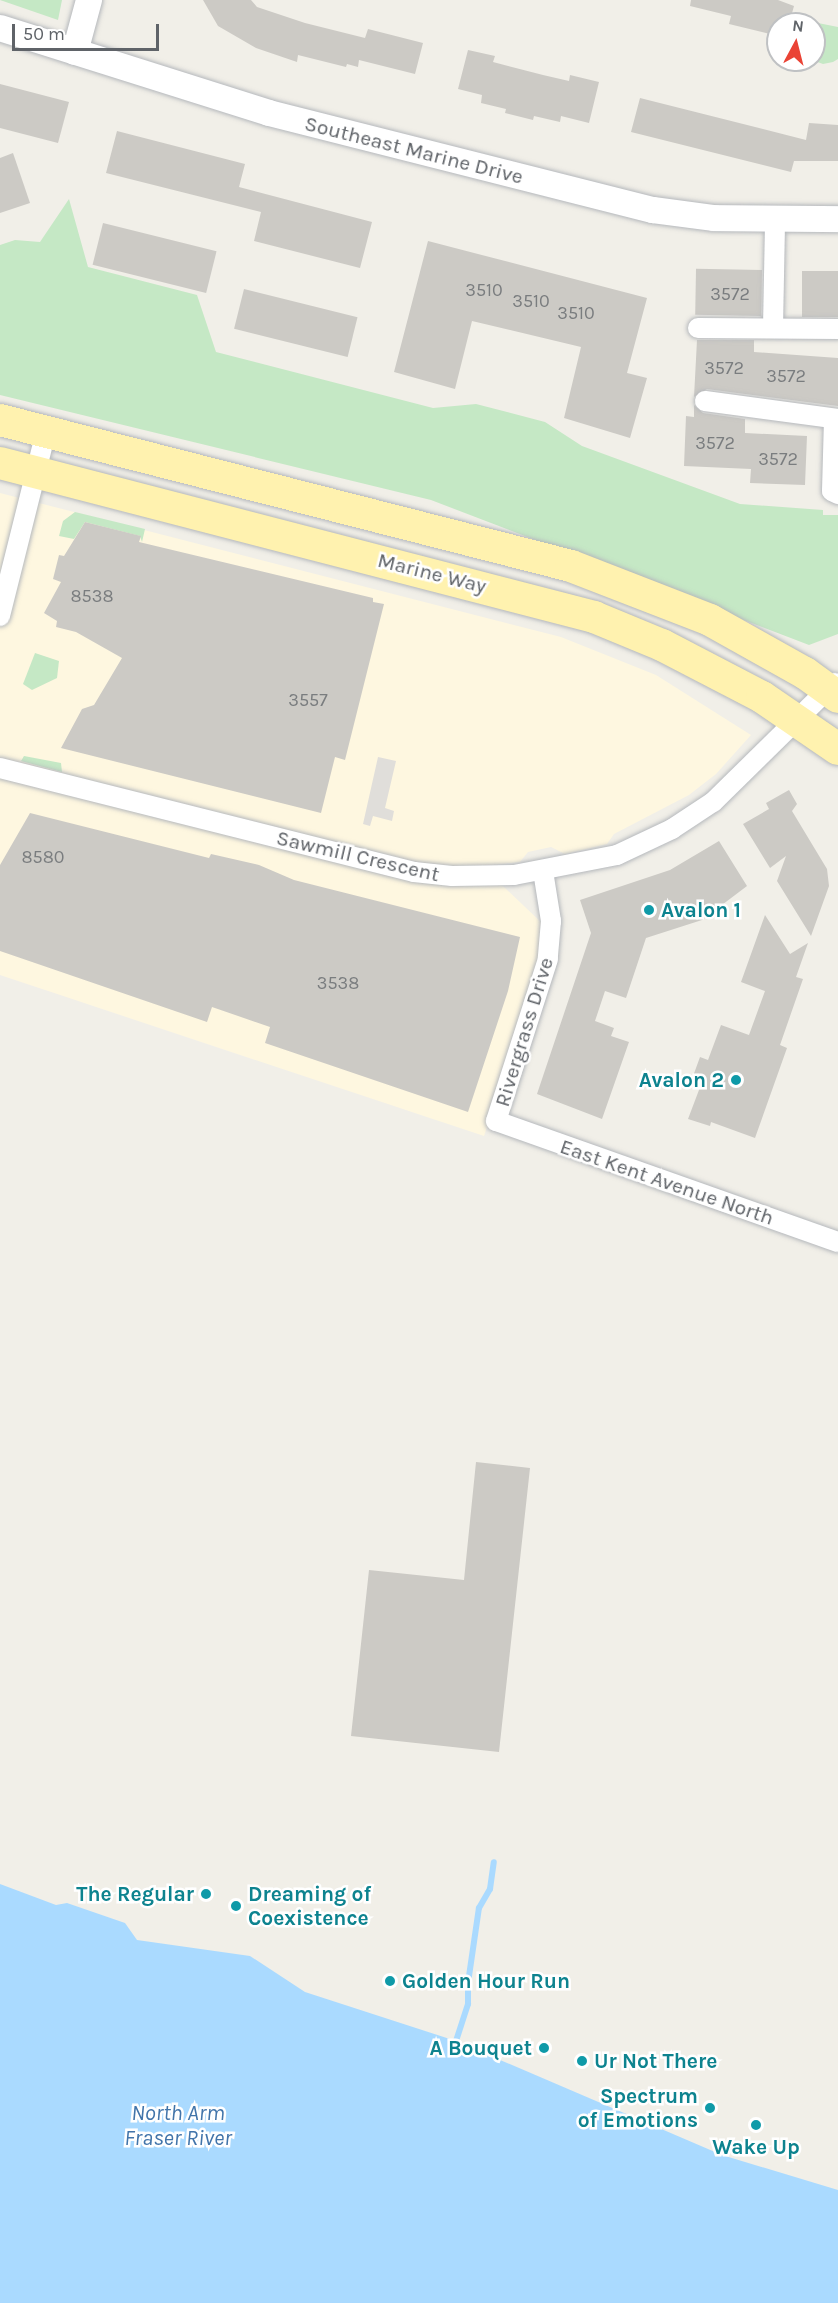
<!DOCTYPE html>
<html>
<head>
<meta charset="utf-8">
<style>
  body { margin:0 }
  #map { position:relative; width:838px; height:2303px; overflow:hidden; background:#f1efe8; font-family:Karla,sans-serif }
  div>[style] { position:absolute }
  .commercial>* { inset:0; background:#fef7e0 }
  .industrial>* { inset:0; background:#e0deda }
  .green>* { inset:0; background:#c5e8c5 }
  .water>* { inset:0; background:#aadaff }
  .stream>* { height:6px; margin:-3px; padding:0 3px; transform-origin:3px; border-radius:3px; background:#aadaff }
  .building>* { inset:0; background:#cccac5; transform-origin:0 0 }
  .roads { filter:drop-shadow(0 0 2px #b5b8bc) drop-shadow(0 0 2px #b5b8bc) }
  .minor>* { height:20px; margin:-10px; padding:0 10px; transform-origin:10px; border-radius:10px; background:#fff }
  .tertiary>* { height:26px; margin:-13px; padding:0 13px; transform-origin:13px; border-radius:13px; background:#fff }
  .primary>* { height:32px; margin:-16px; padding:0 16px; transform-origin:16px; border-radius:16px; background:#fff2af }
  .dots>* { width:16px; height:16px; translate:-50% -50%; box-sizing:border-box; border:3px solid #fff; border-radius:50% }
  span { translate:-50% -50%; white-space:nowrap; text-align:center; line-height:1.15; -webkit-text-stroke:5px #fff; paint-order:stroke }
  .number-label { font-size:18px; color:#7a7d7f }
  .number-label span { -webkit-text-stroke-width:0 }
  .street-label { font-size:21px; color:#5f6368 }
  .culture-label { font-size:21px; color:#0d838f; font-weight:700 }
  .left { translate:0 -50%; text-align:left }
  .right { translate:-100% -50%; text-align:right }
  .water-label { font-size:22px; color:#4174aa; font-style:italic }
  .north { position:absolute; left:766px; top:12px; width:60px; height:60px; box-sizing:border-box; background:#fff; border:2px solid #bfc1c3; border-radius:50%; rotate:7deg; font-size:16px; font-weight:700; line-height:24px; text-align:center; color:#5f6368 }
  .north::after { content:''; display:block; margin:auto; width:21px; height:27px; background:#ea4335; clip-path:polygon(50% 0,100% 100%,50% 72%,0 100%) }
  .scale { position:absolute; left:12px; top:24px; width:147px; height:27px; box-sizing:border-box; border:3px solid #5f6368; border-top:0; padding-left:8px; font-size:18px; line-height:21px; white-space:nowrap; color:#5f6368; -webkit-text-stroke:4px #fff; paint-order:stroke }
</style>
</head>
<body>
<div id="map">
  <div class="commercial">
    <div style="clip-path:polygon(0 493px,561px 637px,656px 675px,751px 735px,716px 774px,689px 795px,614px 834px,607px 844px,565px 854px,551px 847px,528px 852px,520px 862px,482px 866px,544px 925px,535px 981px,484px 1136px,0 975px)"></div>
  </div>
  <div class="industrial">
    <div style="clip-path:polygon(378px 757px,396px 761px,385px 808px,394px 811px,392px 821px,373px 816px,370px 826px,363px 824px)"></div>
  </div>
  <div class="green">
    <div style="clip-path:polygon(0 0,62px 0,58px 20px)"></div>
    <div style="clip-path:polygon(818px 23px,838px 27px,838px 59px,833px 62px,823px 64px,812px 60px)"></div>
    <div style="clip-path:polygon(69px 199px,88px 267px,197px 295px,216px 352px,433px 408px,476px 404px,545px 422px,582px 446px,740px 504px,823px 510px,823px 515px,838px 515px,838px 634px,809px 645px,431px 500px,0 395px,0 245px,15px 240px,40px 242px)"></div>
    <div style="clip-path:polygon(75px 512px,145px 529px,142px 542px,140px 536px,85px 522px,74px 539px,59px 536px,63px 521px)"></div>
    <div style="clip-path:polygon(35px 653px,59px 661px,57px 678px,32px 690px,23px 684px)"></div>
    <div style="clip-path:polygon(24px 756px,61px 763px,62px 772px,21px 761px)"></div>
  </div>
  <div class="water">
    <div style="clip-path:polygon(0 1884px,56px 1905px,67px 1903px,125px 1923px,137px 1940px,250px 1956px,305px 1992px,456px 2041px,722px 2155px,838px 2190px,838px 2303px,0 2303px)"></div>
  </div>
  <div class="stream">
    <div style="left:456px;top:2041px;width:39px;rotate:-72deg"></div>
    <div style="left:468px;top:2004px;width:21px;rotate:-90deg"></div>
    <div style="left:468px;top:1983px;width:76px;rotate:-81.7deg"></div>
    <div style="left:479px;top:1908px;width:22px;rotate:-60deg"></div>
    <div style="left:490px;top:1889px;width:27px;rotate:-82deg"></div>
  </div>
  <div class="building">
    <div style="clip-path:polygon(203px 0,251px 0,257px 7px,305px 23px,365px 38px,368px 29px,423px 43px,415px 74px,359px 60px,358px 67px,347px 64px,346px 67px,298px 55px,297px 62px,256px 48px,218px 26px)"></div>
    <div style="clip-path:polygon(691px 0,778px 0,794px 6px,789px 24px,778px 24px,778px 36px,729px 24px,731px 16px,690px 6px)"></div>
    <div style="clip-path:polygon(468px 50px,495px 56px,493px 62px,543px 75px,569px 81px,570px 75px,599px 82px,589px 123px,561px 116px,560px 122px,534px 116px,533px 120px,505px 113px,506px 109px,481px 103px,482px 95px,458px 89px)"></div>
    <div style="clip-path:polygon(0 84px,69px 102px,58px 143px,0 128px)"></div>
    <div style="clip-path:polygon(640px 98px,806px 140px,809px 123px,838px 125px,838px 161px,794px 161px,791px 172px,631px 132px)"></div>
    <div style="clip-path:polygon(117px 131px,245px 164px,239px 187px,372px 222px,360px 268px,254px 241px,261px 212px,106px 173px)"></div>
    <div style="clip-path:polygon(13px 153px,30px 203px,0 213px,0 158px)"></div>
    <div style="left:103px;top:223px;width:117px;height:43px;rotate:14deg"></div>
    <div style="clip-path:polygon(428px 241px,647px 298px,627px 373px,647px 378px,630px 438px,564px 418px,581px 347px,472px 321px,455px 389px,394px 372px)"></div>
    <div style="left:762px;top:270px;width:46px;height:66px;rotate:91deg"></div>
    <div style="left:802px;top:271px;width:36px;height:46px"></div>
    <div style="left:244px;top:289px;width:117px;height:41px;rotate:14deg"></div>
    <div style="clip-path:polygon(697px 340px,754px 340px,754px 352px,838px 358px,838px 406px,707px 389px,694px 397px)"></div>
    <div style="clip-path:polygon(694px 405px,703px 413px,745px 419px,745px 433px,807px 436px,805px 485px,750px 483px,751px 469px,684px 466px,686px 416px,694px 417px)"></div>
    <div style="clip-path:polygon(85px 522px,141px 536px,139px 542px,373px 598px,373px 602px,384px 604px,345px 760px,335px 757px,321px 813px,61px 748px,82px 709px,94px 705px,122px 658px,76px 632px,56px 627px,57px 621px,44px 613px,61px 582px,53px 579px,59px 555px,64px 556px)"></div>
    <div style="clip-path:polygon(789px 790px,797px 804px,792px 811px,827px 869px,829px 886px,811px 936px,777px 881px,786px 856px,770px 868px,743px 824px,769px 809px,766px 803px)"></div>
    <div style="clip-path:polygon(30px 813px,209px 858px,211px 854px,259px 865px,294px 880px,520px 937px,508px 991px,468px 1112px,265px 1043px,270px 1027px,212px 1007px,207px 1022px,0 951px,0 865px)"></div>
    <div style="clip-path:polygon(719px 841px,747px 886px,702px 920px,646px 938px,626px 998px,605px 991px,595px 1021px,614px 1028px,611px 1036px,629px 1042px,602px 1119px,537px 1094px,591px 933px,580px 900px,670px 870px)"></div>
    <div style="clip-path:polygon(765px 915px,790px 954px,808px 943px,796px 977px,803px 979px,780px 1045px,787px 1048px,755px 1138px,711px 1122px,710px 1126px,688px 1119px,702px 1082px,692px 1079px,700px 1057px,708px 1060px,721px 1025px,749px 1035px,765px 991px,741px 982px)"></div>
    <div style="clip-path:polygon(476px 1462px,530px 1468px,499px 1752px,351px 1736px,369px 1570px,464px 1580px)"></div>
  </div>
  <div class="roads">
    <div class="minor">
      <div style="left:698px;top:328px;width:140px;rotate:0.4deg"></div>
      <div style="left:773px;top:328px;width:108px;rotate:-88.9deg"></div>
      <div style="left:705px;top:401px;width:134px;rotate:7.7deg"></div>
      <div style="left:834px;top:419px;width:72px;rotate:91.6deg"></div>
      <div style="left:832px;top:491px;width:7px;rotate:27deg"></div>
      <div style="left:0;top:616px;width:190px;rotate:-76deg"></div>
      <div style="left:0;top:768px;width:427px;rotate:14.1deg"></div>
      <div style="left:414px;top:872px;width:38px;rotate:6deg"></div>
      <div style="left:452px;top:876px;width:62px;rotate:-0.9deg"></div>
      <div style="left:514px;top:875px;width:105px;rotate:-11deg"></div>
      <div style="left:617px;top:855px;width:61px;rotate:-25.3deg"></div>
      <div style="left:672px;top:829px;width:49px;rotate:-33.4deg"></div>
      <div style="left:713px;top:802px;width:170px;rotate:-44.5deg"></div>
      <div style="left:543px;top:871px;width:51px;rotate:80.9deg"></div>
      <div style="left:551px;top:921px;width:38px;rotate:95deg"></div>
      <div style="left:548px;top:959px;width:170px;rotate:107.8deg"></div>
      <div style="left:496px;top:1121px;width:363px;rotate:19.5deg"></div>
    </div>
    <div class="tertiary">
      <div style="left:0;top:28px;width:282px;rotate:17.5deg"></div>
      <div style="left:269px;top:113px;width:396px;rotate:14.2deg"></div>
      <div style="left:653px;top:210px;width:62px;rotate:7.5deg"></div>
      <div style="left:714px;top:218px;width:124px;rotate:0.5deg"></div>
      <div style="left:75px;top:52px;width:54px;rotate:-74.9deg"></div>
    </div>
    <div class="primary">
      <div style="left:0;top:420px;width:589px;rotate:14.34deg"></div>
      <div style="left:571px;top:566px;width:149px;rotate:21.2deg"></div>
      <div style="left:710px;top:620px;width:109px;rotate:29.2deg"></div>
      <div style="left:805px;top:673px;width:41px;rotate:36deg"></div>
      <div style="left:0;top:463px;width:614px;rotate:14.53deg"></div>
      <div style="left:594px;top:617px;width:74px;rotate:22.4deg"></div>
      <div style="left:662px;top:645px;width:113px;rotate:27.5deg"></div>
      <div style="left:762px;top:697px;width:92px;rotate:34.4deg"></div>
    </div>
  </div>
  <div class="dots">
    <div style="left:649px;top:910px;background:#0f9aa8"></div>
    <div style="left:736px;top:1080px;background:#0f9aa8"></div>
    <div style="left:206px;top:1894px;background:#0f9aa8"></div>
    <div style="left:236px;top:1906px;background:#0f9aa8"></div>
    <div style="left:390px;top:1981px;background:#0f9aa8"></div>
    <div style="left:544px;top:2048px;background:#0f9aa8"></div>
    <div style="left:582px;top:2061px;background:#0f9aa8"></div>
    <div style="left:710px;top:2108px;background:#0f9aa8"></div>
    <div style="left:756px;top:2125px;background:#0f9aa8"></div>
  </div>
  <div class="number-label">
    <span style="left:484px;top:290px">3510</span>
    <span style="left:730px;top:294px">3572</span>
    <span style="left:531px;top:301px">3510</span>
    <span style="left:576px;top:313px">3510</span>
    <span style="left:724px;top:368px">3572</span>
    <span style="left:786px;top:376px">3572</span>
    <span style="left:715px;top:443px">3572</span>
    <span style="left:778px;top:459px">3572</span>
    <span style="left:92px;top:596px">8538</span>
    <span style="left:308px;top:700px">3557</span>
    <span style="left:43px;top:857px">8580</span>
    <span style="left:338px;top:983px">3538</span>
  </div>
  <div class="street-label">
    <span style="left:414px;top:150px;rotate:14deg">Southeast Marine Drive</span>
    <span style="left:432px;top:573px;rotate:14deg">Marine Way</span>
    <span style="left:358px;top:856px;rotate:13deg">Sawmill Crescent</span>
    <span style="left:524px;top:1032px;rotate:-73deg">Rivergrass Drive</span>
    <span style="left:667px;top:1182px;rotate:19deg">East Kent Avenue North</span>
  </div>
  <div class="culture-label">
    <span class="left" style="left:661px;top:910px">Avalon 1</span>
    <span class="right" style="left:724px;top:1080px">Avalon 2</span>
    <span class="right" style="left:194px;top:1894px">The Regular</span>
    <span class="left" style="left:248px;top:1906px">Dreaming of<br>Coexistence</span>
    <span class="left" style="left:402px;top:1981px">Golden Hour Run</span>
    <span class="right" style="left:532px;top:2048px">A Bouquet</span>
    <span class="left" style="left:594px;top:2061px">Ur Not There</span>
    <span class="right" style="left:698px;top:2108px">Spectrum<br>of Emotions</span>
    <span style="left:756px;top:2147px">Wake Up</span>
  </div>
  <div class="water-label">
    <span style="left:178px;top:2126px">North Arm<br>Fraser River</span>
  </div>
  <div class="north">N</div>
  <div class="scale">50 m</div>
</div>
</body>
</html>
